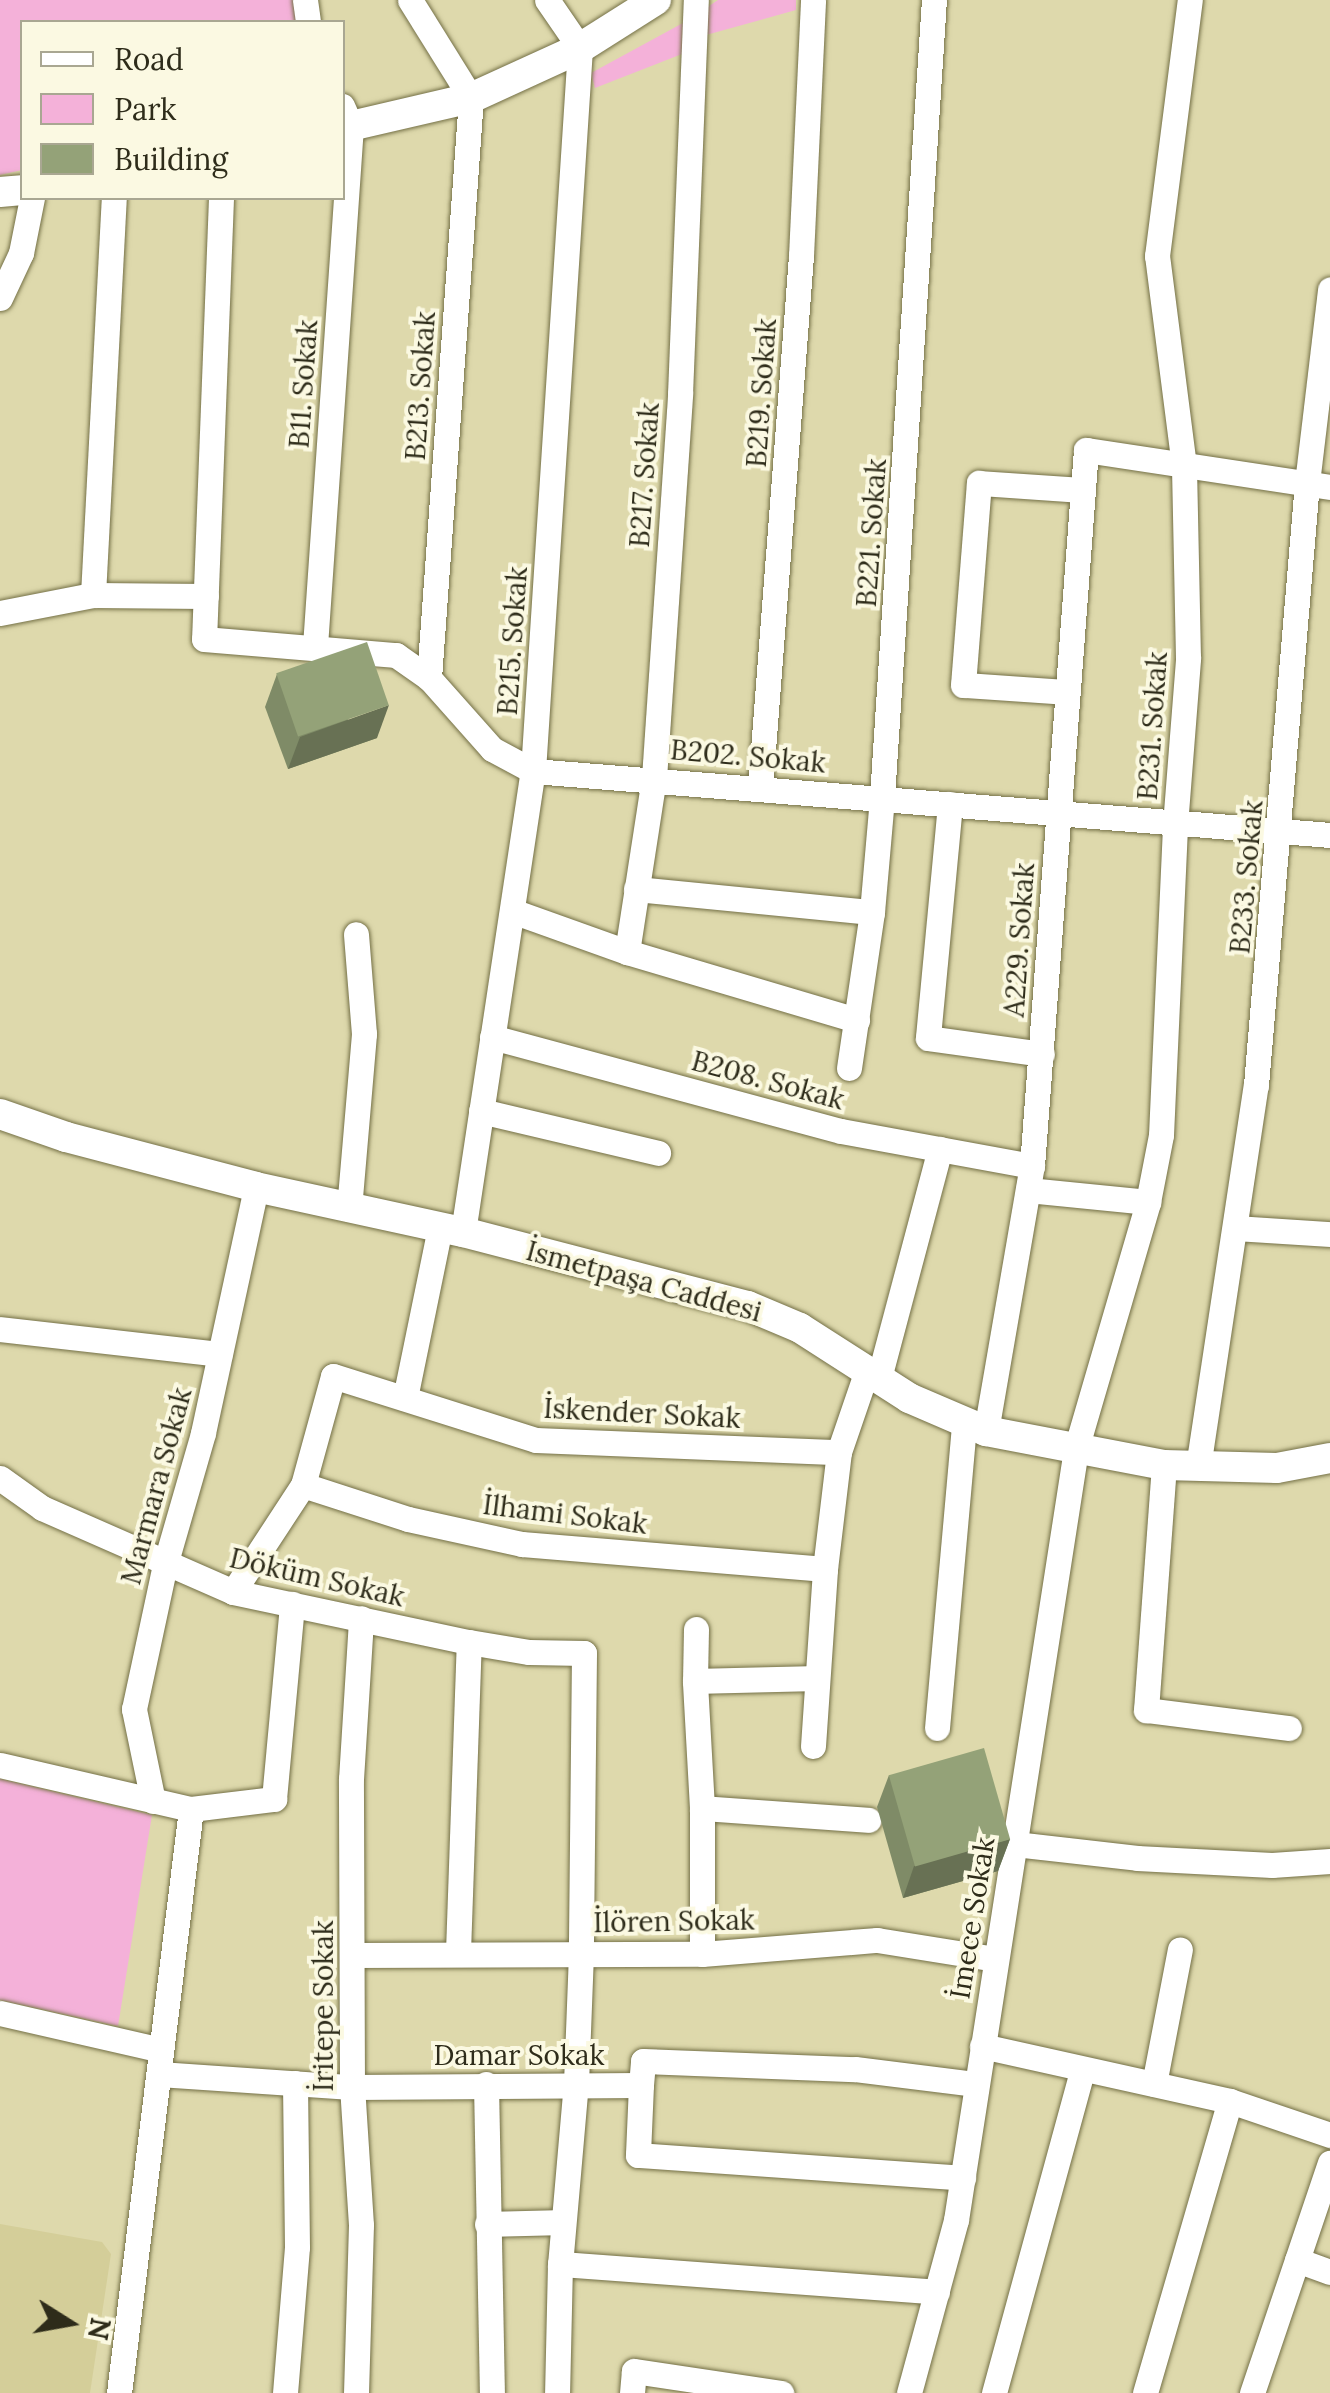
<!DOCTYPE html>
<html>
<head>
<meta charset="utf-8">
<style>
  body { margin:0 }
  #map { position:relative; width:1330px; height:2393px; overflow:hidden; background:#ded9ac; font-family:Lora,serif }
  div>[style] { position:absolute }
  .built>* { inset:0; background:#d4ce99 }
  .green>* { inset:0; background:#f4b1d9 }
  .roads { filter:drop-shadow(0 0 2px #747046) drop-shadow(0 0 2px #747046) }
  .minor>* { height:25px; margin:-12.5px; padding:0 12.5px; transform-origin:12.5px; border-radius:12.5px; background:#fff }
  .major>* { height:30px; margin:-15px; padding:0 15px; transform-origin:15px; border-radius:15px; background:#fff }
  .wall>* { inset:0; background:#7f8b67 }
  .shaded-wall>* { inset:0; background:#687154 }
  .building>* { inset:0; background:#94a278; transform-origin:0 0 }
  span { translate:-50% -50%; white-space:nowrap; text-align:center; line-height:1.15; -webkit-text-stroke:8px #fbf9e2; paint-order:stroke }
  .street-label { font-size:28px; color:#2e2c1a }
  .legend { position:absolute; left:20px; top:20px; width:325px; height:180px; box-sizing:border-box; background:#fbf9e2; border:2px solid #a9a792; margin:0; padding:12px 18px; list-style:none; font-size:30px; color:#2e2c1a }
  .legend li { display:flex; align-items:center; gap:20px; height:50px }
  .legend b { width:50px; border:2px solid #a9a792 }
  .north { position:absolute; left:20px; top:2273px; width:100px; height:100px; -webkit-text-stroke:8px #fbf9e2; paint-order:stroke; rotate:101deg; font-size:28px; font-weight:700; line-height:40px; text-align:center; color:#2e2c1a }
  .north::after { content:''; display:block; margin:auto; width:35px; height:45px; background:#2e2c1a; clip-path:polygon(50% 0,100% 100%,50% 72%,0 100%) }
</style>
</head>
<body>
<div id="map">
  <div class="built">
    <div style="clip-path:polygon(0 2224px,102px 2242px,111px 2254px,90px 2393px,0 2393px)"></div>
  </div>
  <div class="green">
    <div style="clip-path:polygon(0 0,293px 0,299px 22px,22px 22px,22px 170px,0 175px)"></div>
    <div style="clip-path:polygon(718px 0,796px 0,796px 10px,706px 35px,706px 8px)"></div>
    <div style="clip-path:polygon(683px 23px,682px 54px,595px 88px,591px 73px)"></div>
    <div style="clip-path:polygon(0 1779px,152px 1815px,118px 2026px,0 2000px)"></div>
  </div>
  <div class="roads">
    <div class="minor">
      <div style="left:305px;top:0;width:22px;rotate:82deg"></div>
      <div style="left:410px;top:0;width:115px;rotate:58.1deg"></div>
      <div style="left:471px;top:98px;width:582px;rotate:94.14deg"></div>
      <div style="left:221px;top:198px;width:441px;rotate:92.2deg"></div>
      <div style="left:204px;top:639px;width:193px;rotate:4.8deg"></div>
      <div style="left:396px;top:655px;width:40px;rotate:34.9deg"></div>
      <div style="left:429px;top:678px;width:95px;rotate:48.4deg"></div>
      <div style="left:492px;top:749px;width:47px;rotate:28.2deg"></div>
      <div style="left:533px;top:771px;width:800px;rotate:4.59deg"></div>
      <div style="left:0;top:298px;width:50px;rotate:-65deg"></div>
      <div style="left:21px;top:253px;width:56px;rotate:-78.7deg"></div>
      <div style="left:93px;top:595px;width:398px;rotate:-87deg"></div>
      <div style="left:0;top:613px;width:95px;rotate:-11deg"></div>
      <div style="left:93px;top:595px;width:113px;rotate:0.5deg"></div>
      <div style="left:315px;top:646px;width:521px;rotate:-86.04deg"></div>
      <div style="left:351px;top:126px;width:22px;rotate:-114deg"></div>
      <div style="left:1067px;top:692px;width:104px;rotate:-176.1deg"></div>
      <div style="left:963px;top:685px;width:203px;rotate:-85.5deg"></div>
      <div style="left:979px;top:483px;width:102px;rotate:3.9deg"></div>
      <div style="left:760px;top:789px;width:535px;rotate:-85.6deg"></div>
      <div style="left:801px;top:256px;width:256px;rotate:-87.3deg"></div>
      <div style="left:950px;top:804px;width:235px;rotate:95.4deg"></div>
      <div style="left:928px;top:1038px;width:115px;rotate:8deg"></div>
      <div style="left:636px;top:889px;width:237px;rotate:5.6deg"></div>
      <div style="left:515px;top:912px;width:119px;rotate:19.7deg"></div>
      <div style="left:627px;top:952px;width:240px;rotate:16.5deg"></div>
      <div style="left:627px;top:952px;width:176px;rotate:-81.2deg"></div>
      <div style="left:654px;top:778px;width:385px;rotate:-86.1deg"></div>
      <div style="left:680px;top:394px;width:394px;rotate:-87.7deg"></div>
      <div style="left:492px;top:1037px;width:361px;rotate:15.1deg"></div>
      <div style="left:841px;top:1131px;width:194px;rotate:10.4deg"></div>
      <div style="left:849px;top:1068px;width:158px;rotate:-81.6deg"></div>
      <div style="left:872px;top:912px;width:115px;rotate:-85deg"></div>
      <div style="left:882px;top:797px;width:799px;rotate:-86.27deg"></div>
      <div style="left:481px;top:1111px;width:182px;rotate:13.3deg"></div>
      <div style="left:1028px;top:1190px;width:121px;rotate:5.7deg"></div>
      <div style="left:349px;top:1209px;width:176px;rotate:-85.1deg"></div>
      <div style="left:364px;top:1034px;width:100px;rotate:-94.6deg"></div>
      <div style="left:1236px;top:1228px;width:94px;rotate:3.7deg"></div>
      <div style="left:463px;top:1232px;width:466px;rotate:-81.4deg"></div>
      <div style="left:533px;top:771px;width:725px;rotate:-86.28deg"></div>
      <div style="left:580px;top:48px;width:58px;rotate:-124.5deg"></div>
      <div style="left:0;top:1329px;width:221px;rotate:6.5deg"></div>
      <div style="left:879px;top:1378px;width:237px;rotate:-75.1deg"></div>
      <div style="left:405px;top:1398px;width:174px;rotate:-78.4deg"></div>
      <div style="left:986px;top:1431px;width:269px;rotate:-80.2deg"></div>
      <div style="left:1032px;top:1166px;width:718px;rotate:-85.69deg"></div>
      <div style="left:1086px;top:450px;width:247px;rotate:8.6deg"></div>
      <div style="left:1164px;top:1465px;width:246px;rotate:94.2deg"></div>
      <div style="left:1146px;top:1710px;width:144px;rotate:7.2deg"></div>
      <div style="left:1198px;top:1467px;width:386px;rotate:-81.4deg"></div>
      <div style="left:1256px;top:1085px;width:604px;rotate:-85.16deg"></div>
      <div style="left:1307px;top:483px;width:195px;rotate:-83.2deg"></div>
      <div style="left:0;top:1478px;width:52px;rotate:35.5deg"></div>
      <div style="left:42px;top:1508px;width:209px;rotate:23.7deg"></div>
      <div style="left:233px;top:1592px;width:241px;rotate:12deg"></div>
      <div style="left:469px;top:1642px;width:61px;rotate:9.5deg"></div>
      <div style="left:529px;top:1652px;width:55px;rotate:1deg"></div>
      <div style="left:584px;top:1653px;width:300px;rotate:90.6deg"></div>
      <div style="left:581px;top:1953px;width:129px;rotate:92.2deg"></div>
      <div style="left:576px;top:2082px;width:183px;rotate:95deg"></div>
      <div style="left:560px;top:2264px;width:129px;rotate:91.3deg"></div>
      <div style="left:303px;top:1485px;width:110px;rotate:17.9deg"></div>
      <div style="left:408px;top:1519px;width:117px;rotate:12.4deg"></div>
      <div style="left:522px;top:1544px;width:304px;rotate:4.7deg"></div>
      <div style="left:233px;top:1592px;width:128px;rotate:-56.8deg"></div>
      <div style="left:303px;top:1485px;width:113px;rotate:-74.6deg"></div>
      <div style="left:333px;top:1376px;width:213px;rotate:17.5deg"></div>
      <div style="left:536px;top:1440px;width:303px;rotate:2.3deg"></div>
      <div style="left:695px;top:1681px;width:52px;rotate:-88.9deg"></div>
      <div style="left:937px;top:1728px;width:306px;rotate:-84.9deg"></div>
      <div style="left:813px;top:1746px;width:177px;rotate:-86.1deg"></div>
      <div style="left:825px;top:1569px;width:118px;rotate:-83.2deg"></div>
      <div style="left:839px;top:1452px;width:87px;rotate:-71.1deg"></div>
      <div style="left:0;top:1765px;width:196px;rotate:13deg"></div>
      <div style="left:191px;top:1809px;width:84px;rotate:-6.9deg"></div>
      <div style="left:274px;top:1799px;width:196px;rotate:-84.7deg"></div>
      <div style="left:153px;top:1801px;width:94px;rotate:-101.7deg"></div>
      <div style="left:134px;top:1709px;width:147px;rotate:-77.9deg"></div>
      <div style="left:165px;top:1565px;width:137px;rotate:-73.9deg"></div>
      <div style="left:203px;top:1433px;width:252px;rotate:-77.8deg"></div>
      <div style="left:702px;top:1808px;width:167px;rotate:4.1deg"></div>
      <div style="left:1015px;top:1844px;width:123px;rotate:6.5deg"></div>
      <div style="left:1137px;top:1858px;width:135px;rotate:3deg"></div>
      <div style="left:1272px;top:1865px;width:58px;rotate:-3.9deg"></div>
      <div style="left:458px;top:1952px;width:310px;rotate:-88deg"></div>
      <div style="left:702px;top:1954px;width:146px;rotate:-90deg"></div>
      <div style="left:702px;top:1808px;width:127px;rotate:-93.2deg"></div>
      <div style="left:695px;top:1681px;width:121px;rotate:-1.4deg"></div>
      <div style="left:353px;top:1955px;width:349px;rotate:-0.2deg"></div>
      <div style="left:702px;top:1954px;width:176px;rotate:-4.6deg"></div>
      <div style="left:877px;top:1940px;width:120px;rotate:9.1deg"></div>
      <div style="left:0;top:2013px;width:165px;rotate:12.9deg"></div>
      <div style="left:982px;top:2046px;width:254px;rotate:12.5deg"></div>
      <div style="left:1230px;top:2101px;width:106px;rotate:18.8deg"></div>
      <div style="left:159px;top:2074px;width:193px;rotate:3.9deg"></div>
      <div style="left:352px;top:2087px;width:289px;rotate:-0.4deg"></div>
      <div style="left:641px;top:2085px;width:24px;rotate:-85deg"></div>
      <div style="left:643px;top:2061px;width:212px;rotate:2.2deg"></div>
      <div style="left:855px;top:2069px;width:122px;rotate:7.1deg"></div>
      <div style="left:486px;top:2084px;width:309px;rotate:88.9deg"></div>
      <div style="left:1154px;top:2084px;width:137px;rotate:-79.1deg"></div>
      <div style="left:641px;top:2085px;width:70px;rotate:92.5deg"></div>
      <div style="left:638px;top:2155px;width:326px;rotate:4deg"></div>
      <div style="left:487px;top:2224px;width:76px;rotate:-1.5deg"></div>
      <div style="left:1297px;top:2260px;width:35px;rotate:20deg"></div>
      <div style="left:560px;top:2264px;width:378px;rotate:4.2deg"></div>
      <div style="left:119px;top:2393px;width:588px;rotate:-82.97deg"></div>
      <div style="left:285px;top:2393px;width:146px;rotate:-85.3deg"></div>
      <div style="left:297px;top:2247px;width:164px;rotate:-90.7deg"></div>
      <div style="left:356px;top:2393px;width:168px;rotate:-88.3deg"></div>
      <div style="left:361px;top:2225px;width:138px;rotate:-93.7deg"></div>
      <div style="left:352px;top:2087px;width:308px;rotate:-90.2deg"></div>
      <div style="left:351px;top:1779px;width:161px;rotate:-86.4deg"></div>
      <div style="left:632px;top:2393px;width:22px;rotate:-85deg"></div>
      <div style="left:634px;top:2371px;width:149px;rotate:8.5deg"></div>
      <div style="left:909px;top:2393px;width:179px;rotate:-74.8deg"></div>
      <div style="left:956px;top:2220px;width:780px;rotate:-81.15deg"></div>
      <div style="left:1076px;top:1449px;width:257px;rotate:-73.7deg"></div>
      <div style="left:1148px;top:1202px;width:68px;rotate:-79deg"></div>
      <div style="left:1161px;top:1135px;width:310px;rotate:-87.4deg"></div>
      <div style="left:1175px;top:825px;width:168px;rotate:-85.5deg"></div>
      <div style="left:1188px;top:658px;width:192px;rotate:-91.2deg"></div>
      <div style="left:1184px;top:466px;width:212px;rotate:-97.3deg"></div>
      <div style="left:1157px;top:256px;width:258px;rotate:-82.7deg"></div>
      <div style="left:994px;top:2393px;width:334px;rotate:-74.7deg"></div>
      <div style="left:1145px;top:2393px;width:304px;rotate:-73.8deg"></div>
      <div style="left:1252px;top:2393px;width:243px;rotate:-71.3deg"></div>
    </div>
    <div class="major">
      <div style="left:342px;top:128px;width:132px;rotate:-13.1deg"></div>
      <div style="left:471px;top:98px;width:120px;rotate:-24.6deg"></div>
      <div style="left:580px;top:48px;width:90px;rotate:-32.3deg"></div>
      <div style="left:0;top:192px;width:22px;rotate:-5deg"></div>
      <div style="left:0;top:1114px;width:70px;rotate:19.2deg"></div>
      <div style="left:66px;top:1137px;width:196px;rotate:14.7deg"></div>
      <div style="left:256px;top:1187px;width:212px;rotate:12.3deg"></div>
      <div style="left:463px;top:1232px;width:294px;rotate:14.6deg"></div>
      <div style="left:748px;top:1306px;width:56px;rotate:22.9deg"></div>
      <div style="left:800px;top:1328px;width:130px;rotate:32.7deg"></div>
      <div style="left:909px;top:1398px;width:84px;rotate:23.2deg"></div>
      <div style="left:986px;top:1431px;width:181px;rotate:10.8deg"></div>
      <div style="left:1164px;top:1465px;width:113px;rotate:1.5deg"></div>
      <div style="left:1277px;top:1468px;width:54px;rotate:-10.7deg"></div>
    </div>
  </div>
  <div class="wall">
    <div style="clip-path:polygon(277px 674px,377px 738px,288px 769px,265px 707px)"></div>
    <div style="clip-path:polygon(889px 1775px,1010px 1839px,998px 1871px,903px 1898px,877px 1807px)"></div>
  </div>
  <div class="shaded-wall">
    <div style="clip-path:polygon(389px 705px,377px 738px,288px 769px,300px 737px)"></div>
    <div style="clip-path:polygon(1010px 1839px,998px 1871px,903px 1898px,914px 1866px)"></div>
  </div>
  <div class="building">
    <div style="left:367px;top:642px;width:67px;height:96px;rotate:71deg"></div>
    <div style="left:984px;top:1748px;width:95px;height:99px;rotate:74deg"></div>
  </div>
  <div class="street-label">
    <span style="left:303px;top:384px;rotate:-86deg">B11. Sokak</span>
    <span style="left:420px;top:386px;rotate:-86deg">B213. Sokak</span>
    <span style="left:761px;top:393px;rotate:-86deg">B219. Sokak</span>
    <span style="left:644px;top:475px;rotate:-86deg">B217. Sokak</span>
    <span style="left:871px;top:533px;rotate:-86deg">B221. Sokak</span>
    <span style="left:512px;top:641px;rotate:-86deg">B215. Sokak</span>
    <span style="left:1152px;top:726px;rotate:-86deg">B231. Sokak</span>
    <span style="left:748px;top:756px;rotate:5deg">B202. Sokak</span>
    <span style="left:1246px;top:877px;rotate:-85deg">B233. Sokak</span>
    <span style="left:1019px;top:940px;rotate:-86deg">A229. Sokak</span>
    <span style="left:768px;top:1080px;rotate:15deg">B208. Sokak</span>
    <span style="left:644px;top:1281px;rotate:15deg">İsmetpaşa Caddesi</span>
    <span style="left:642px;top:1413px;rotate:3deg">İskender Sokak</span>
    <span style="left:156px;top:1486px;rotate:-75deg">Marmara Sokak</span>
    <span style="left:565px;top:1514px;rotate:7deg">İlhami Sokak</span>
    <span style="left:317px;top:1577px;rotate:13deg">Döküm Sokak</span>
    <span style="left:972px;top:1918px;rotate:-81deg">İmece Sokak</span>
    <span style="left:674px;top:1921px;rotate:-1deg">İlören Sokak</span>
    <span style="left:323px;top:2006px;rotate:-90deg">İritepe Sokak</span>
    <span style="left:519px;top:2055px">Damar Sokak</span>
  </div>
  <ul class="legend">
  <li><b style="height:12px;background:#fff"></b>Road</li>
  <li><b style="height:28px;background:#f4b1d9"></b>Park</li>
  <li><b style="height:28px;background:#94a278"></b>Building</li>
  </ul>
  <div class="north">N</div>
</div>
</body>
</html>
